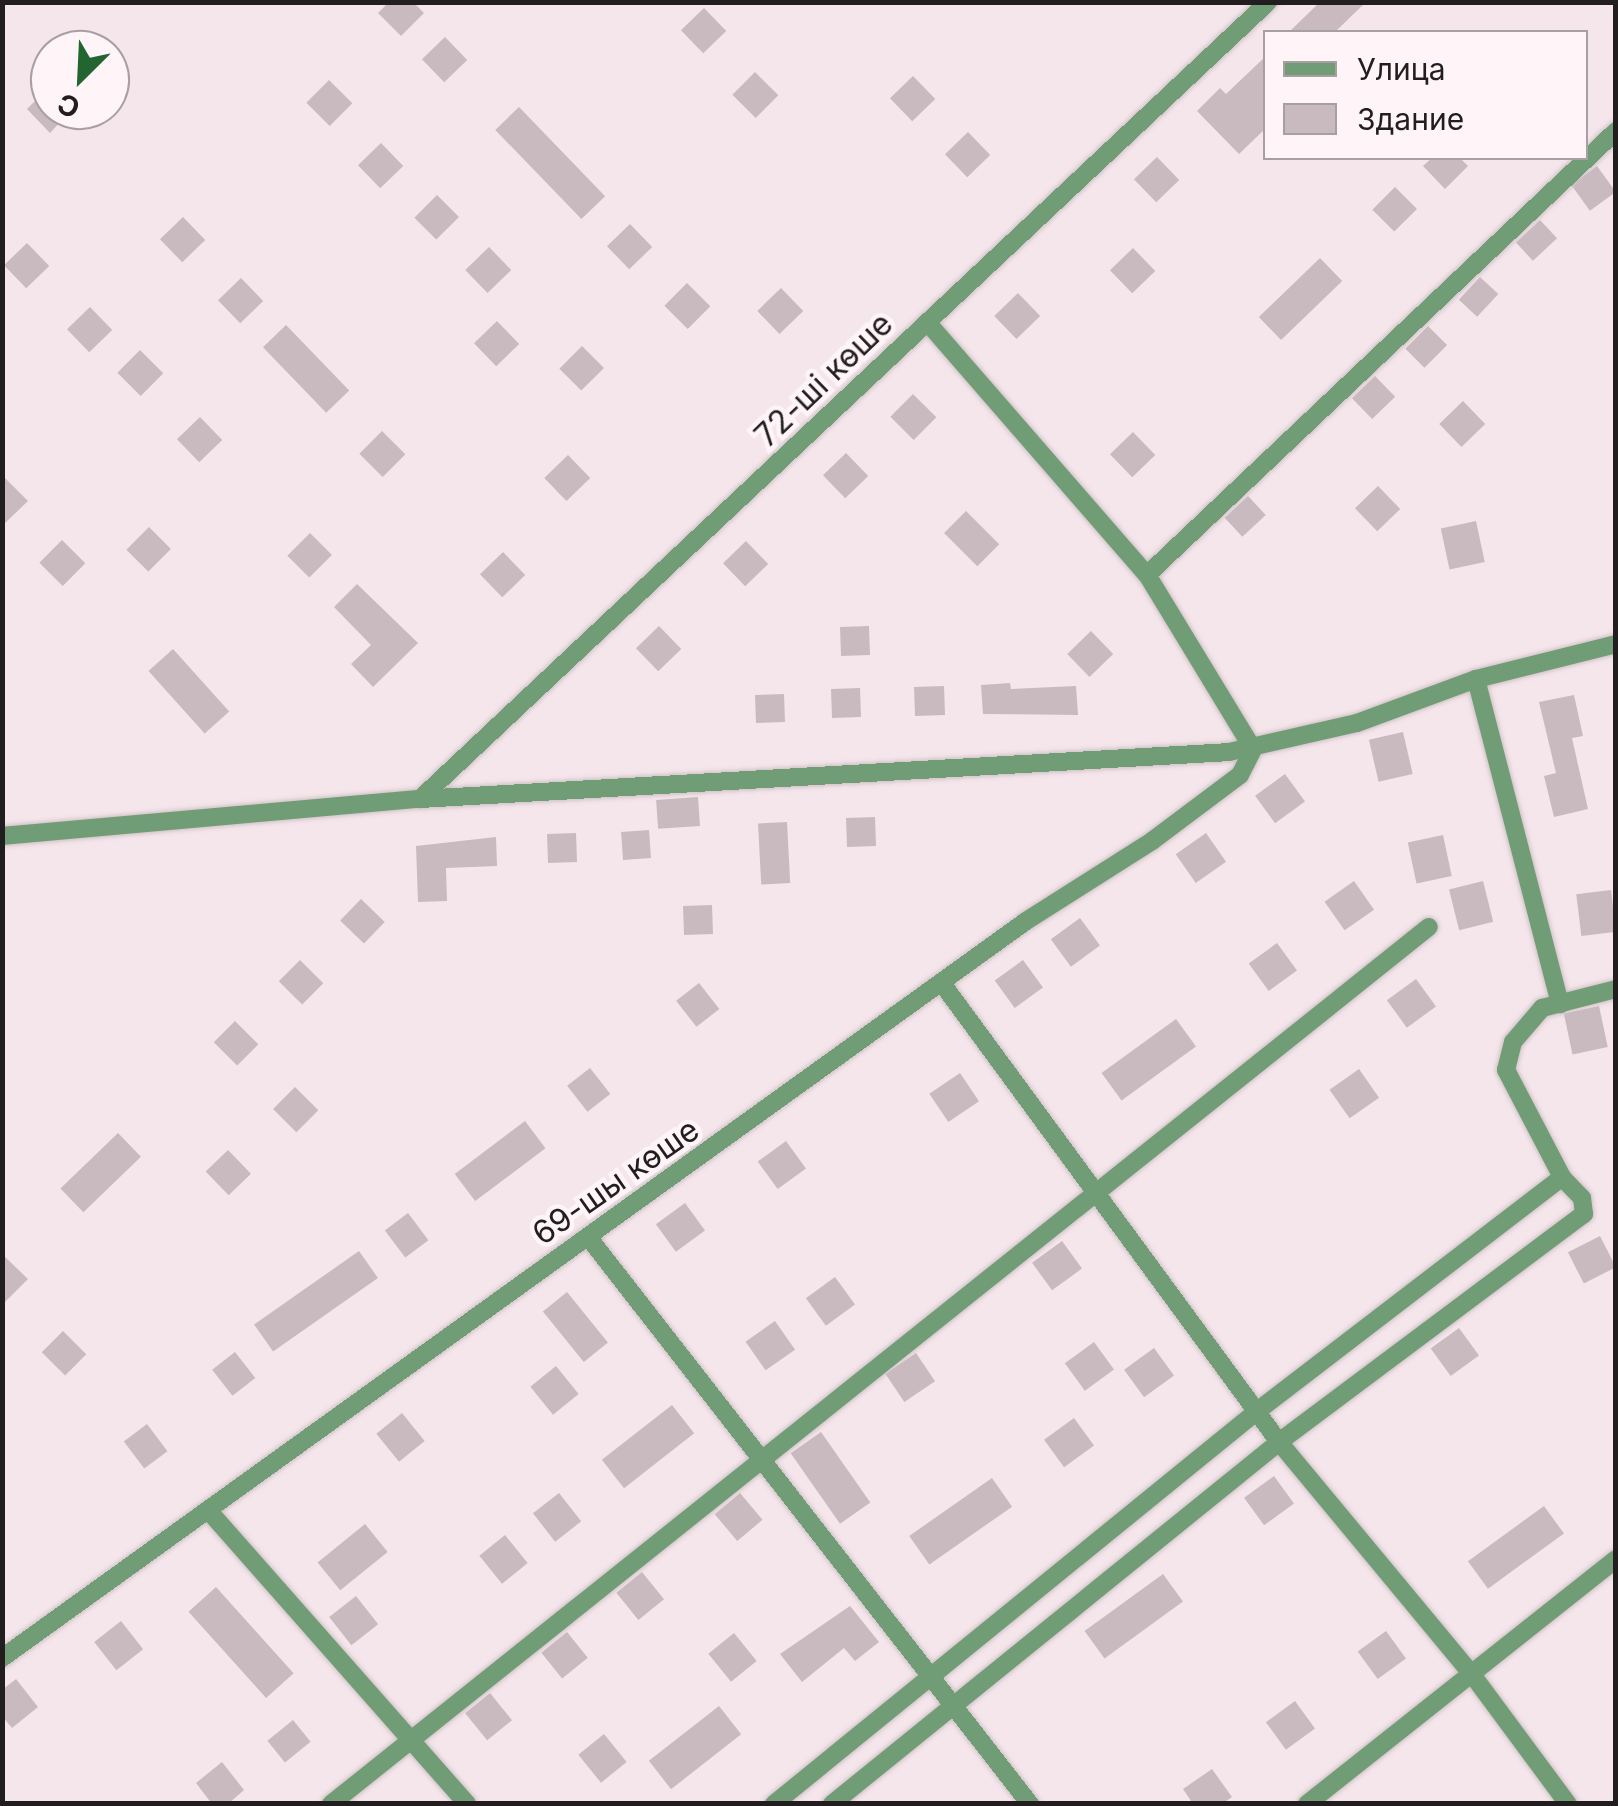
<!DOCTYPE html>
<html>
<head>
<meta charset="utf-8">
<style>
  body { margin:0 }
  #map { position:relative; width:1618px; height:1806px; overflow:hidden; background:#f5e6eb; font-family:Inter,sans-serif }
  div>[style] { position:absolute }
  .building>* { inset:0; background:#c8babf; transform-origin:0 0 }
  .roads { filter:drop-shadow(0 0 2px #cfc2c6) drop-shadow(0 0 2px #cfc2c6) }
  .street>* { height:18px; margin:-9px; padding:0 9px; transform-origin:9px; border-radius:9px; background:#709d75 }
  span { translate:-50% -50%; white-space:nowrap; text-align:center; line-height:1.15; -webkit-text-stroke:9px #fff5f8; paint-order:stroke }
  .street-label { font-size:32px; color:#221d1f }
  .frame { position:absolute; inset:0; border:5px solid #221d1f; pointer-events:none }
  .legend { position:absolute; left:1263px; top:30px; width:325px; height:130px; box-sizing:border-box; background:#fff5f8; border:2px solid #a79fa1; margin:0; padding:12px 18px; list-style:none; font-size:30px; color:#221d1f }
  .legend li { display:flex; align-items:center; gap:20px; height:50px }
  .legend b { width:50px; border:2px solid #a79fa1 }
  .north { position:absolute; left:30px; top:30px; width:100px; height:100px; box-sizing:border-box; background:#fff5f8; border:2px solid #a79fa1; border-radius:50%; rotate:204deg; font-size:28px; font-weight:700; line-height:40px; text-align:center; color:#221d1f }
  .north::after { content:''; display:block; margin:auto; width:35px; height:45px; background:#226530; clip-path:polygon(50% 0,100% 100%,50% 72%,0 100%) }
</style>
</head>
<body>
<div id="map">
  <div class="building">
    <div style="clip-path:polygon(389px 2px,413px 2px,424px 13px,401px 36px,378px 13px)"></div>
    <div style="clip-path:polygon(1320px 2px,1366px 2px,1335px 32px,1289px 32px)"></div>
    <div style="left:704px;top:8px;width:32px;height:32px;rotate:46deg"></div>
    <div style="left:445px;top:37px;width:32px;height:32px;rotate:46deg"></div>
    <div style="clip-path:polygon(1266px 56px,1266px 128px,1239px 154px,1197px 111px,1220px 88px,1226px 94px)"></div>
    <div style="left:755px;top:72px;width:33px;height:32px;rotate:45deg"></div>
    <div style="left:913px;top:76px;width:32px;height:32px;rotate:46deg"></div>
    <div style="left:329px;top:80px;width:33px;height:32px;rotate:45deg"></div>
    <div style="clip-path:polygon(50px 86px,50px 110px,71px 110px,50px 133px,27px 109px)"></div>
    <div style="left:519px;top:107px;width:124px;height:33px;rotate:46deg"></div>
    <div style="left:968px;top:132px;width:32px;height:32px;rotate:46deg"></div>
    <div style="left:381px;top:143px;width:32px;height:32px;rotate:46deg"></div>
    <div style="left:1157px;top:157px;width:32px;height:32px;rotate:46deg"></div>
    <div style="clip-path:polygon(1432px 158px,1460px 158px,1468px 166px,1445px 189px,1423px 166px)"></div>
    <div style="left:1597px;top:166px;width:32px;height:32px;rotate:54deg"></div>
    <div style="left:1395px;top:187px;width:31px;height:32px;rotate:45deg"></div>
    <div style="left:437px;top:195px;width:31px;height:32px;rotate:45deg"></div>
    <div style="left:183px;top:217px;width:32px;height:32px;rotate:46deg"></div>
    <div style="left:1540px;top:220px;width:25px;height:33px;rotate:47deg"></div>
    <div style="left:630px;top:224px;width:32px;height:32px;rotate:46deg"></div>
    <div style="left:27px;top:243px;width:32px;height:32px;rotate:46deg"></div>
    <div style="left:489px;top:247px;width:32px;height:33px;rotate:46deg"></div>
    <div style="left:1133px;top:248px;width:32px;height:32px;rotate:46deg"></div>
    <div style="left:1320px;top:258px;width:32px;height:85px;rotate:46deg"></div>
    <div style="left:1480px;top:277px;width:25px;height:31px;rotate:43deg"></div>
    <div style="left:241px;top:278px;width:32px;height:32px;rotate:46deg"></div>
    <div style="left:687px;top:283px;width:33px;height:32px;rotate:45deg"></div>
    <div style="left:781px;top:288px;width:32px;height:33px;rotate:46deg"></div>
    <div style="left:1018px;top:293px;width:32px;height:33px;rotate:46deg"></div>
    <div style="left:90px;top:307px;width:32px;height:32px;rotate:46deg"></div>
    <div style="left:497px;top:321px;width:32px;height:32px;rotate:46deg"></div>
    <div style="left:286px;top:325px;width:91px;height:32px;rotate:46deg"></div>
    <div style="left:1428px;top:326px;width:27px;height:32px;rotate:45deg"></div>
    <div style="left:582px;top:346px;width:31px;height:32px;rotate:45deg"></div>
    <div style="left:140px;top:350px;width:33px;height:32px;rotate:45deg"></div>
    <div style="left:1375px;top:376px;width:29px;height:32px;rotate:46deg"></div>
    <div style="left:913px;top:394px;width:33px;height:32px;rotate:45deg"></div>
    <div style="left:1463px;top:401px;width:32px;height:33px;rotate:46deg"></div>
    <div style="left:200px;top:417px;width:32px;height:32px;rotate:46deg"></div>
    <div style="left:382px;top:431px;width:33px;height:32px;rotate:45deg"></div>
    <div style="left:1133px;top:432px;width:32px;height:32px;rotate:46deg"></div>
    <div style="left:846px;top:453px;width:32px;height:32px;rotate:46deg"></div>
    <div style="left:568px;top:455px;width:32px;height:33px;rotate:46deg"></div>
    <div style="clip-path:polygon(2px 475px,28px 501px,2px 526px)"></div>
    <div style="left:1378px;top:486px;width:32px;height:32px;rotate:46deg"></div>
    <div style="left:1248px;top:496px;width:26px;height:32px;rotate:47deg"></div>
    <div style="left:966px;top:511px;width:47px;height:31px;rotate:45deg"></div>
    <div style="left:1476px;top:521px;width:42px;height:36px;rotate:78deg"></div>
    <div style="left:149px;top:527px;width:31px;height:32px;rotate:45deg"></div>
    <div style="left:310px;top:533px;width:31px;height:32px;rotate:45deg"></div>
    <div style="left:62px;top:540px;width:33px;height:32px;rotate:45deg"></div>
    <div style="left:746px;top:541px;width:32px;height:32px;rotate:46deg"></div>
    <div style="left:503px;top:552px;width:32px;height:32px;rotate:46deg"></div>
    <div style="clip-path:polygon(357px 584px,418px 643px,373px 687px,351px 664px,371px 645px,334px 607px)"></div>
    <div style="left:659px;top:626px;width:32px;height:32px;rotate:46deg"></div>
    <div style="left:869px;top:626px;width:29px;height:29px;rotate:88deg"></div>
    <div style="left:1091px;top:631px;width:32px;height:33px;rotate:46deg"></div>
    <div style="left:173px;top:649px;width:84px;height:33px;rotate:48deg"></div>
    <div style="clip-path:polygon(1010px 683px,1011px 689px,1076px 686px,1078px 715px,983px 714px,981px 685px)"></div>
    <div style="left:944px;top:686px;width:29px;height:30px;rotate:88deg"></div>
    <div style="left:860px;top:688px;width:29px;height:29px;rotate:88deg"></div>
    <div style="left:784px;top:694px;width:28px;height:29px;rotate:88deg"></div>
    <div style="clip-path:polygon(1574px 695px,1583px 736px,1572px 738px,1588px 809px,1554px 817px,1544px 776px,1556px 773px,1539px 702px)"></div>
    <div style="left:1403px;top:732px;width:43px;height:35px;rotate:77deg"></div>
    <div style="left:1285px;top:774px;width:34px;height:37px;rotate:54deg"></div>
    <div style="left:698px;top:797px;width:29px;height:42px;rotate:86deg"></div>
    <div style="left:875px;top:817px;width:29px;height:29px;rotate:88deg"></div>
    <div style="left:787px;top:822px;width:61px;height:29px;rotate:87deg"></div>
    <div style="left:649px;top:830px;width:28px;height:28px;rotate:86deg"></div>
    <div style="left:576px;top:833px;width:29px;height:29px;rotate:88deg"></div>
    <div style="left:1206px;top:833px;width:35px;height:37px;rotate:55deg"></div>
    <div style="left:1443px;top:835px;width:42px;height:36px;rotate:78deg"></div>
    <div style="clip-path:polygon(496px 837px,497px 866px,446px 868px,447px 901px,418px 902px,416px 846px)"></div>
    <div style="left:1354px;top:881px;width:35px;height:36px;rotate:55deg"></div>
    <div style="left:1483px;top:881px;width:42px;height:35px;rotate:76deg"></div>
    <div style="left:1611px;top:890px;width:42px;height:35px;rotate:83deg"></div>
    <div style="left:361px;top:899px;width:33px;height:30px;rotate:44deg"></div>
    <div style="left:712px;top:905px;width:29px;height:29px;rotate:88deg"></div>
    <div style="left:1080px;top:918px;width:34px;height:36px;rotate:54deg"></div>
    <div style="left:1277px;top:943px;width:34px;height:35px;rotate:54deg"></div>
    <div style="left:300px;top:960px;width:33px;height:30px;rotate:45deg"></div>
    <div style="left:1023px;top:960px;width:34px;height:35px;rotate:54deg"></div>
    <div style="left:1416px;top:979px;width:34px;height:36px;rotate:54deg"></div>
    <div style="left:699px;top:983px;width:33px;height:29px;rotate:52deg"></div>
    <div style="left:1599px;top:1006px;width:42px;height:36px;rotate:78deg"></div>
    <div style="left:1176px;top:1019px;width:34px;height:92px;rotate:54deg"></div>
    <div style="left:235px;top:1021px;width:33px;height:30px;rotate:45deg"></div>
    <div style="left:590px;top:1068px;width:33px;height:29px;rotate:52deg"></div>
    <div style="left:1359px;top:1069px;width:35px;height:36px;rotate:55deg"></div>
    <div style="left:960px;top:1073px;width:34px;height:37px;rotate:56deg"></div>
    <div style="left:295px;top:1087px;width:33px;height:31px;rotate:45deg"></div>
    <div style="left:525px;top:1121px;width:34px;height:88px;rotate:53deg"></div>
    <div style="left:118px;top:1133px;width:33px;height:80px;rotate:46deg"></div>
    <div style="left:786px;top:1141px;width:34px;height:35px;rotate:54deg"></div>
    <div style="left:228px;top:1150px;width:33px;height:31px;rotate:46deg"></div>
    <div style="left:685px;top:1203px;width:34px;height:36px;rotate:54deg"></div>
    <div style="left:408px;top:1213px;width:34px;height:29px;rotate:53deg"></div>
    <div style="left:1600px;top:1236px;width:35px;height:36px;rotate:63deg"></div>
    <div style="left:1062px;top:1241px;width:34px;height:37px;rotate:54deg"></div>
    <div style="left:359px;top:1251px;width:33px;height:128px;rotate:55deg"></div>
    <div style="clip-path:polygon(2px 1254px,28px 1279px,2px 1305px)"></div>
    <div style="left:835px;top:1277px;width:34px;height:36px;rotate:54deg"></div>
    <div style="left:567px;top:1292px;width:65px;height:31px;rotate:51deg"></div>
    <div style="left:775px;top:1321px;width:35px;height:36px;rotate:55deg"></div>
    <div style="left:1459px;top:1328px;width:34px;height:35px;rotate:54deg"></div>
    <div style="left:63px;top:1331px;width:33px;height:30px;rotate:45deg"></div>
    <div style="left:1094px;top:1342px;width:34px;height:36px;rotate:54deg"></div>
    <div style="left:1154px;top:1348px;width:34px;height:37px;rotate:54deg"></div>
    <div style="left:235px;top:1352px;width:33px;height:29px;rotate:52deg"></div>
    <div style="left:916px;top:1353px;width:34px;height:37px;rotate:56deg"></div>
    <div style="left:556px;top:1366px;width:36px;height:33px;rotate:51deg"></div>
    <div style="left:672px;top:1405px;width:36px;height:89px;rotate:52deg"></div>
    <div style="left:402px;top:1413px;width:36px;height:33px;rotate:51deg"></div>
    <div style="left:1074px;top:1418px;width:34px;height:37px;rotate:54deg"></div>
    <div style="left:147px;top:1424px;width:34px;height:29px;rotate:53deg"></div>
    <div style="left:821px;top:1432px;width:86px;height:37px;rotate:55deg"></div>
    <div style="left:1274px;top:1476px;width:34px;height:37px;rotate:54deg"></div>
    <div style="left:992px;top:1478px;width:35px;height:101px;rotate:55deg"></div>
    <div style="left:559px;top:1493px;width:36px;height:33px;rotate:52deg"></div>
    <div style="left:740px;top:1493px;width:35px;height:33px;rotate:50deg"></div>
    <div style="left:1544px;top:1506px;width:34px;height:94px;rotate:54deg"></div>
    <div style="left:365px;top:1524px;width:36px;height:61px;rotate:51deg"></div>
    <div style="left:505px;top:1535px;width:36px;height:33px;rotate:51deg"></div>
    <div style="left:642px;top:1572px;width:35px;height:33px;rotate:51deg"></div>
    <div style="left:1163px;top:1574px;width:34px;height:97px;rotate:54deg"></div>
    <div style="left:216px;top:1587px;width:116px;height:37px;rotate:48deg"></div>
    <div style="left:356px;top:1596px;width:36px;height:34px;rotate:52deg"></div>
    <div style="clip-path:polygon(850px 1606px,879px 1642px,855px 1661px,844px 1648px,802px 1682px,780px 1654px)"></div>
    <div style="left:121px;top:1621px;width:36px;height:34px;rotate:52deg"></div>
    <div style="left:1386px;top:1631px;width:34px;height:35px;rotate:54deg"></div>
    <div style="left:567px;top:1632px;width:33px;height:33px;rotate:51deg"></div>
    <div style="left:734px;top:1633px;width:36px;height:33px;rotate:51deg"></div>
    <div style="clip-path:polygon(16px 1679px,38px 1707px,12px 1728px,2px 1716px,2px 1690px)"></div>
    <div style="left:490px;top:1693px;width:35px;height:32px;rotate:51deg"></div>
    <div style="left:1295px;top:1701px;width:34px;height:36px;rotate:54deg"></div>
    <div style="left:719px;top:1706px;width:36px;height:89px;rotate:52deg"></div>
    <div style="left:293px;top:1720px;width:28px;height:33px;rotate:51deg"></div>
    <div style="left:604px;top:1734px;width:36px;height:33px;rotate:51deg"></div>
    <div style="clip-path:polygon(222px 1762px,244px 1790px,228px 1804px,212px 1804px,196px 1783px)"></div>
    <div style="clip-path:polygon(1212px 1769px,1232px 1797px,1222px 1804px,1193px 1804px,1183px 1789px)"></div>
  </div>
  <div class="roads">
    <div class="street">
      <div style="left:1147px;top:575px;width:646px;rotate:-43.43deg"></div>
      <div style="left:1476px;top:679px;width:336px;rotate:75.5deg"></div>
      <div style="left:420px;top:799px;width:1164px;rotate:-43.22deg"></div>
      <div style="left:2px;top:836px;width:420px;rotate:-5.1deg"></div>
      <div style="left:420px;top:799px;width:810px;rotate:-3.32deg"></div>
      <div style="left:1229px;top:752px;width:131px;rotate:-12.8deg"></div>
      <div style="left:1357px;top:723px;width:127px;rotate:-20.3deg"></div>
      <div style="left:1476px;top:679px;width:144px;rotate:-14deg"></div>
      <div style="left:944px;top:986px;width:566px;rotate:53.7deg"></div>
      <div style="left:1279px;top:1442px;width:300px;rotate:50.3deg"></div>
      <div style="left:1471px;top:1673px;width:163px;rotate:53.5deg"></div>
      <div style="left:589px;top:1238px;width:718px;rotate:52.08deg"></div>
      <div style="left:208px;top:1510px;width:392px;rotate:48.6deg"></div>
      <div style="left:2px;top:1658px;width:1262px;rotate:-35.74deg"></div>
      <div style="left:1026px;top:921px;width:149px;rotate:-32.4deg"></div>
      <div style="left:1152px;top:841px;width:110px;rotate:-36.9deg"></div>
      <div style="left:1240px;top:775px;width:29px;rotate:-63deg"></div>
      <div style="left:1253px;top:749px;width:204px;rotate:-121.3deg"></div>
      <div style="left:1147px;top:575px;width:335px;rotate:-131deg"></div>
      <div style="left:331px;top:1804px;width:1405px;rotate:-38.62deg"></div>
      <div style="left:774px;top:1804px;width:621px;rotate:-39.12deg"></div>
      <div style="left:1256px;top:1412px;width:386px;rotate:-37.5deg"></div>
      <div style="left:832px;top:1804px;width:575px;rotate:-39deg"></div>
      <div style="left:1279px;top:1442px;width:381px;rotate:-36.8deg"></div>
      <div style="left:1584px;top:1214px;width:16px;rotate:-97deg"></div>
      <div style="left:1582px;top:1198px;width:29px;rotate:-134deg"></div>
      <div style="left:1562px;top:1177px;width:121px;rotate:-117.6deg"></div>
      <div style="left:1506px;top:1070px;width:29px;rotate:-76deg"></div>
      <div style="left:1513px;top:1042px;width:45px;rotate:-49.5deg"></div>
      <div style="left:1542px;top:1008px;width:76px;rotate:-14.4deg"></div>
      <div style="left:1307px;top:1804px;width:394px;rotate:-38.4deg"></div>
    </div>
  </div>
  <div class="street-label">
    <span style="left:824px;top:380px;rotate:-44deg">72-ші көше</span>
    <span style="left:616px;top:1182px;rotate:-35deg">69-шы көше</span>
  </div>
  <div class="frame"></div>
  <ul class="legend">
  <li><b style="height:12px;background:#709d75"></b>Улица</li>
  <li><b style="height:28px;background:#c8babf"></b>Здание</li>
  </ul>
  <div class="north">С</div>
</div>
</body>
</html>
